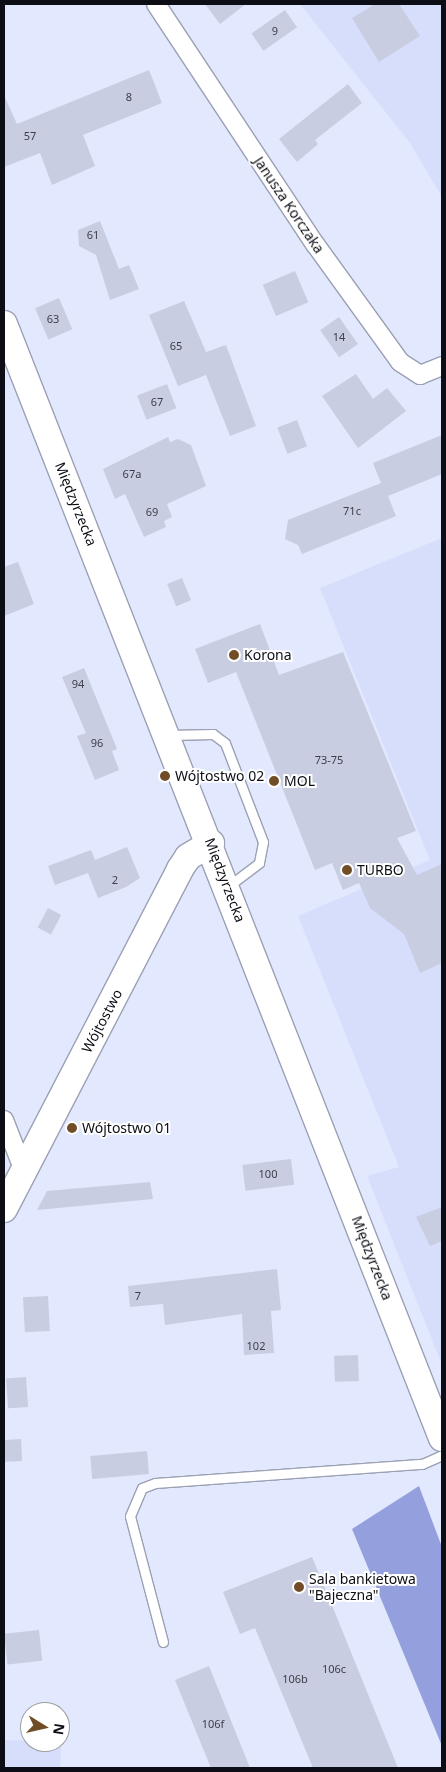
<!DOCTYPE html>
<html>
<head>
<meta charset="utf-8">
<style>
  body { margin:0 }
  #map { position:relative; width:446px; height:1772px; overflow:hidden; background:#e2e8fd; font-family:"Noto Sans",sans-serif }
  div>[style] { position:absolute }
  .built>* { inset:0; background:#d7defb }
  .forest>* { inset:0; background:#94a0dd }
  .building>* { inset:0; background:#c8cde2; transform-origin:0 0 }
  .roads { filter:drop-shadow(1px 0 #9ba0b4) drop-shadow(-1px 0 #9ba0b4) drop-shadow(0 1px #9ba0b4) drop-shadow(0 -1px #9ba0b4) }
  .lane>* { height:9px; margin:-4.5px; padding:0 4.5px; transform-origin:4.5px; border-radius:4.5px; background:#fff }
  .street>* { height:18px; margin:-9px; padding:0 9px; transform-origin:9px; border-radius:9px; background:#fff }
  .secondary>* { height:26px; margin:-13px; padding:0 13px; transform-origin:13px; border-radius:13px; background:#fff }
  .dots>* { width:14px; height:14px; translate:-50% -50%; box-sizing:border-box; border:2px solid #fff; border-radius:50% }
  span { translate:-50% -50%; white-space:nowrap; text-align:center; line-height:1.15; -webkit-text-stroke:4px #fff; paint-order:stroke }
  .number-label { font-size:11px; color:#3c3e48 }
  .number-label span { -webkit-text-stroke-width:0 }
  .street-label { font-size:14px; color:#0d0e15 }
  .poi-label { font-size:14px; color:#0d0e15 }
  .left { translate:0 -50%; text-align:left }
  .frame { position:absolute; inset:0; border:5px solid #0d0e15; pointer-events:none }
  .north { position:absolute; left:20px; top:1702px; width:50px; height:50px; box-sizing:border-box; background:#fff; border:1px solid #9e9fa1; border-radius:50%; rotate:99deg; font-size:14px; font-weight:700; line-height:20px; text-align:center; color:#0d0e15 }
  .north::after { content:''; display:block; margin:auto; width:18px; height:22px; background:#714d27; clip-path:polygon(50% 0,100% 100%,50% 72%,0 100%) }
</style>
</head>
<body>
<div id="map">
  <div class="built">
    <div style="clip-path:polygon(300px 4px,442px 4px,442px 197px,410px 143px)"></div>
    <div style="clip-path:polygon(442px 538px,442px 1365px,367px 1176px,399px 1167px,298px 916px,430px 860px,320px 588px)"></div>
    <div style="clip-path:polygon(62px 1736px,60px 1768px,4px 1768px,4px 1740px,60px 1742px)"></div>
  </div>
  <div class="forest">
    <div style="clip-path:polygon(419px 1486px,442px 1547px,442px 1746px,352px 1529px)"></div>
  </div>
  <div class="building">
    <div style="clip-path:polygon(205px 4px,246px 4px,220px 24px)"></div>
    <div style="clip-path:polygon(375px 4px,399px 4px,420px 36px,379px 62px,352px 18px)"></div>
    <div style="left:285px;top:10px;width:21px;height:41px;rotate:55deg"></div>
    <div style="clip-path:polygon(149px 70px,162px 103px,83px 135px,95px 166px,52px 185px,40px 153px,4px 167px,4px 95px,17px 124px)"></div>
    <div style="clip-path:polygon(348px 84px,362px 103px,315px 140px,318px 144px,297px 162px,279px 139px)"></div>
    <div style="clip-path:polygon(100px 221px,119px 269px,129px 265px,139px 289px,110px 300px,96px 255px,79px 246px,78px 230px)"></div>
    <div style="left:295px;top:271px;width:34px;height:35px;rotate:67deg"></div>
    <div style="left:59px;top:298px;width:34px;height:26px;rotate:67deg"></div>
    <div style="clip-path:polygon(184px 301px,206px 352px,226px 345px,256px 426px,230px 436px,206px 375px,178px 386px,149px 315px)"></div>
    <div style="left:339px;top:317px;width:33px;height:23px;rotate:55deg"></div>
    <div style="clip-path:polygon(356px 374px,373px 399px,387px 388px,406px 411px,358px 448px,322px 396px)"></div>
    <div style="left:167px;top:384px;width:26px;height:32px;rotate:69deg"></div>
    <div style="left:297px;top:420px;width:28px;height:21px;rotate:69deg"></div>
    <div style="clip-path:polygon(442px 435px,442px 474px,388px 496px,396px 516px,302px 554px,298px 545px,285px 539px,288px 520px,381px 483px,373px 463px)"></div>
    <div style="clip-path:polygon(168px 437px,170px 442px,178px 439px,191px 445px,206px 486px,167px 504px,172px 517px,164px 521px,166px 527px,144px 537px,125px 494px,115px 499px,103px 469px)"></div>
    <div style="clip-path:polygon(18px 562px,34px 604px,4px 616px,4px 567px)"></div>
    <div style="left:182px;top:578px;width:24px;height:16px;rotate:68deg"></div>
    <div style="clip-path:polygon(260px 624px,279px 675px,343px 652px,416px 831px,397px 838px,417px 875px,442px 864px,442px 963px,420px 973px,404px 934px,370px 908px,359px 883px,343px 890px,332px 863px,315px 870px,236px 672px,208px 683px,195px 649px)"></div>
    <div style="clip-path:polygon(84px 668px,117px 749px,112px 751px,119px 770px,95px 780px,77px 736px,86px 733px,62px 677px)"></div>
    <div style="clip-path:polygon(127px 847px,140px 878px,126px 887px,98px 898px,88px 873px,55px 885px,48px 866px,91px 850px,95px 860px)"></div>
    <div style="left:48px;top:908px;width:15px;height:22px;rotate:28deg"></div>
    <div style="left:291px;top:1159px;width:26px;height:49px;rotate:83deg"></div>
    <div style="clip-path:polygon(150px 1182px,153px 1199px,37px 1210px,47px 1191px)"></div>
    <div style="clip-path:polygon(442px 1207px,442px 1241px,430px 1246px,416px 1217px)"></div>
    <div style="clip-path:polygon(277px 1269px,281px 1310px,271px 1311px,274px 1353px,244px 1355px,242px 1314px,165px 1325px,163px 1304px,130px 1307px,128px 1286px)"></div>
    <div style="left:48px;top:1296px;width:35px;height:25px;rotate:87deg"></div>
    <div style="left:358px;top:1355px;width:26px;height:24px;rotate:88deg"></div>
    <div style="left:26px;top:1377px;width:30px;height:20px;rotate:86deg"></div>
    <div style="left:21px;top:1439px;width:22px;height:17px;rotate:87deg"></div>
    <div style="left:147px;top:1451px;width:23px;height:57px;rotate:85deg"></div>
    <div style="clip-path:polygon(312px 1557px,329px 1598px,398px 1768px,313px 1768px,255px 1628px,240px 1634px,223px 1592px)"></div>
    <div style="left:39px;top:1630px;width:31px;height:35px;rotate:84deg"></div>
    <div style="clip-path:polygon(209px 1666px,250px 1768px,211px 1768px,175px 1680px)"></div>
  </div>
  <div class="roads">
    <div class="lane">
      <div style="left:169px;top:735px;width:44px;rotate:-1.3deg"></div>
      <div style="left:213px;top:734px;width:15px;rotate:37deg"></div>
      <div style="left:225px;top:743px;width:106px;rotate:69deg"></div>
      <div style="left:263px;top:842px;width:21px;rotate:101deg"></div>
      <div style="left:259px;top:863px;width:39px;rotate:143deg"></div>
      <div style="left:163px;top:1642px;width:130px;rotate:-104.7deg"></div>
      <div style="left:130px;top:1516px;width:30px;rotate:-67deg"></div>
      <div style="left:142px;top:1488px;width:14px;rotate:-21deg"></div>
      <div style="left:155px;top:1483px;width:268px;rotate:-4.1deg"></div>
      <div style="left:422px;top:1464px;width:22px;rotate:-24deg"></div>
    </div>
    <div class="street">
      <div style="left:156px;top:4px;width:288px;rotate:56.5deg"></div>
      <div style="left:315px;top:244px;width:145px;rotate:54.2deg"></div>
      <div style="left:400px;top:362px;width:24px;rotate:33deg"></div>
      <div style="left:420px;top:375px;width:24px;rotate:-22deg"></div>
      <div style="left:4px;top:1120px;width:55px;rotate:68.6deg"></div>
    </div>
    <div class="secondary">
      <div style="left:4px;top:324px;width:1197px;rotate:68.54deg"></div>
      <div style="left:4px;top:1209px;width:383px;rotate:-62.6deg"></div>
      <div style="left:180px;top:869px;width:14px;rotate:-56deg"></div>
      <div style="left:188px;top:857px;width:27px;rotate:-31deg"></div>
    </div>
  </div>
  <div class="dots">
    <div style="left:234px;top:655px;background:#714d27"></div>
    <div style="left:165px;top:776px;background:#714d27"></div>
    <div style="left:274px;top:781px;background:#714d27"></div>
    <div style="left:347px;top:870px;background:#714d27"></div>
    <div style="left:72px;top:1128px;background:#714d27"></div>
    <div style="left:299px;top:1587px;background:#714d27"></div>
  </div>
  <div class="number-label">
    <span style="left:275px;top:31px">9</span>
    <span style="left:129px;top:97px">8</span>
    <span style="left:30px;top:136px">57</span>
    <span style="left:93px;top:235px">61</span>
    <span style="left:53px;top:319px">63</span>
    <span style="left:339px;top:337px">14</span>
    <span style="left:176px;top:346px">65</span>
    <span style="left:157px;top:402px">67</span>
    <span style="left:132px;top:474px">67a</span>
    <span style="left:352px;top:511px">71c</span>
    <span style="left:152px;top:512px">69</span>
    <span style="left:78px;top:684px">94</span>
    <span style="left:97px;top:743px">96</span>
    <span style="left:329px;top:760px">73-75</span>
    <span style="left:115px;top:880px">2</span>
    <span style="left:268px;top:1174px">100</span>
    <span style="left:138px;top:1296px">7</span>
    <span style="left:256px;top:1346px">102</span>
    <span style="left:334px;top:1669px">106c</span>
    <span style="left:295px;top:1679px">106b</span>
    <span style="left:213px;top:1724px">106f</span>
  </div>
  <div class="street-label">
    <span style="left:289px;top:205px;rotate:56deg">Janusza Korczaka</span>
    <span style="left:76px;top:504px;rotate:68deg">Międzyrzecka</span>
    <span style="left:225px;top:880px;rotate:69deg">Międzyrzecka</span>
    <span style="left:102px;top:1021px;rotate:-62deg">Wójtostwo</span>
    <span style="left:372px;top:1258px;rotate:69deg">Międzyrzecka</span>
  </div>
  <div class="poi-label">
    <span class="left" style="left:244px;top:655px">Korona</span>
    <span class="left" style="left:175px;top:776px">Wójtostwo 02</span>
    <span class="left" style="left:284px;top:781px">MOL</span>
    <span class="left" style="left:357px;top:870px">TURBO</span>
    <span class="left" style="left:82px;top:1128px">Wójtostwo 01</span>
    <span class="left" style="left:309px;top:1587px">Sala bankietowa<br>"Bajeczna"</span>
  </div>
  <div class="frame"></div>
  <div class="north">N</div>
</div>
</body>
</html>
